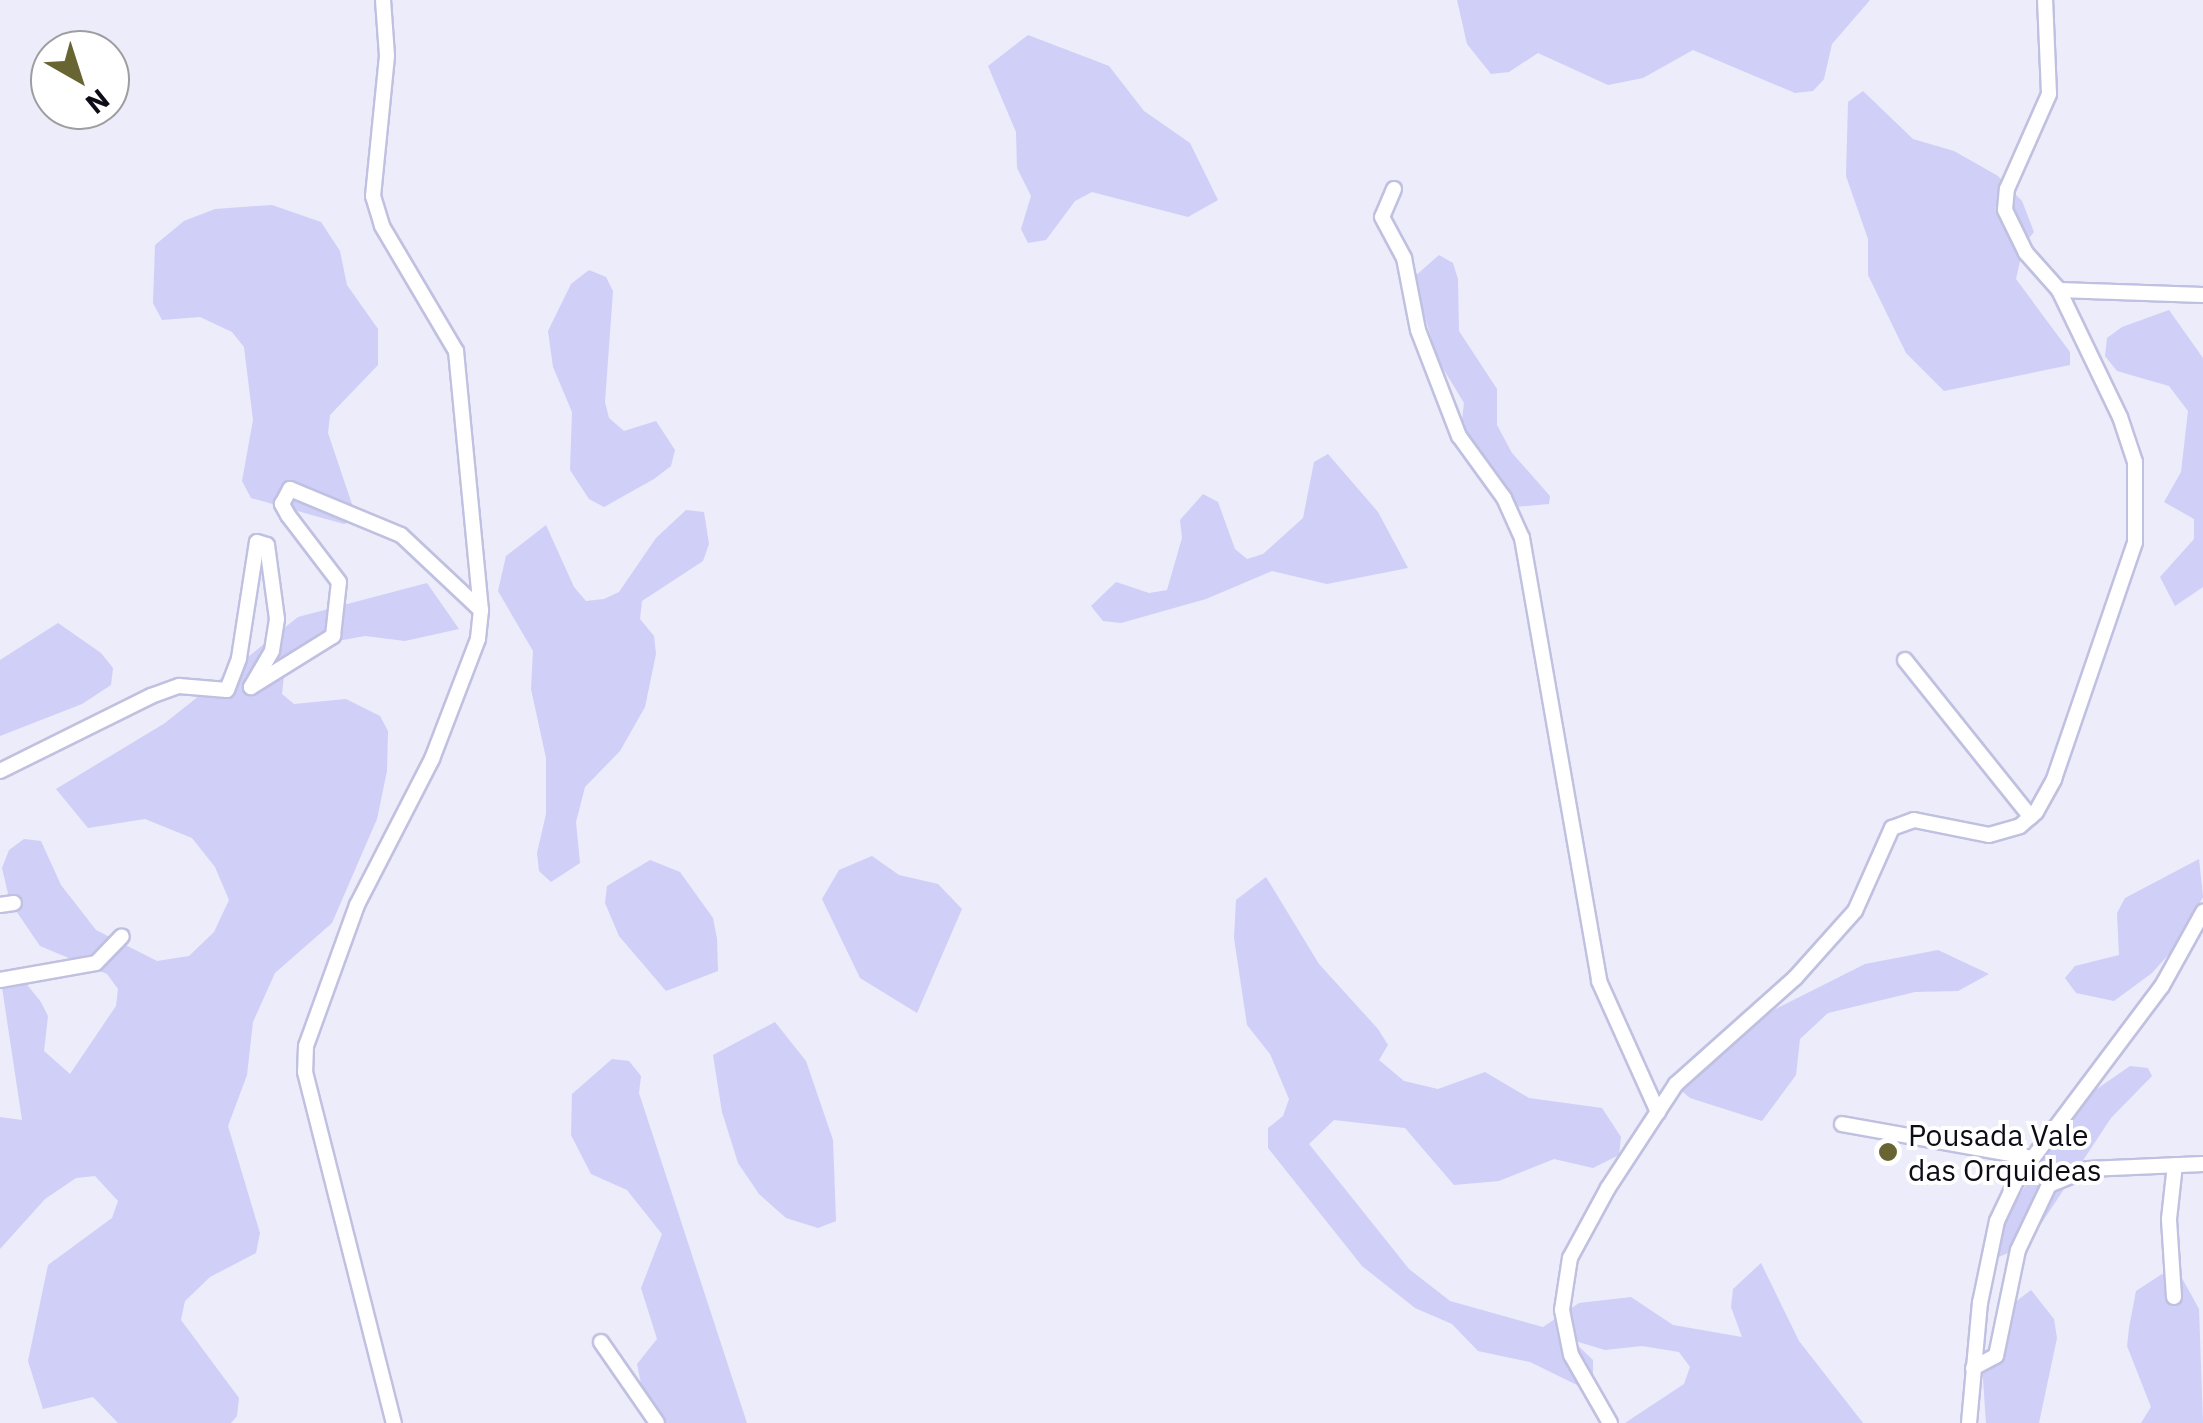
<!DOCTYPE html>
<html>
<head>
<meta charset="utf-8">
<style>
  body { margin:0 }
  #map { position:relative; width:2203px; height:1423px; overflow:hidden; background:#ececfa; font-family:"IBM Plex Sans",sans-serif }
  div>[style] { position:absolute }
  .green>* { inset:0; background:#cfcff8 }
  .roads { filter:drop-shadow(2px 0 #c0c0e1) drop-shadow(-2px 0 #c0c0e1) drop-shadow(0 2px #c0c0e1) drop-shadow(0 -2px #c0c0e1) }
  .minor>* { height:14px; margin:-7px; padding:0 7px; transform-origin:7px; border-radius:7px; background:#fff }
  .dots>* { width:28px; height:28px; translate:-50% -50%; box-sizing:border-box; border:5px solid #fff; border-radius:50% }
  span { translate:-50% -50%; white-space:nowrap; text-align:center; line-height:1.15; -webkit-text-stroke:8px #fff; paint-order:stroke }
  .poi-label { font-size:30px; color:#0d0c17 }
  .left { translate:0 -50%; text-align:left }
  .north { position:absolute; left:30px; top:30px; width:100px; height:100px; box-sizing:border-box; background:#fff; border:2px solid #9e9ea2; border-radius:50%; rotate:141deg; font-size:28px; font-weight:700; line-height:40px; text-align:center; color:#0d0c17 }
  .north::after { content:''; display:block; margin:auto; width:35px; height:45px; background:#686532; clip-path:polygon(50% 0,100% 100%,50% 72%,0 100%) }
</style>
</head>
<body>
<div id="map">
  <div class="green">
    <div style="clip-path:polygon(1457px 0,1870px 0,1832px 44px,1824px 79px,1813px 91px,1795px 93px,1693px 50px,1643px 78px,1608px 85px,1538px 53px,1509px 72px,1491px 74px,1467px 44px)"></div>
    <div style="clip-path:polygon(1028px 35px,1109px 66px,1144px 111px,1190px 143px,1218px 200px,1188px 217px,1092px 192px,1075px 201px,1046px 240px,1028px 243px,1021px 229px,1031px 196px,1017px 168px,1016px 132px,988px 66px)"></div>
    <div style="clip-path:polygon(1863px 91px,1913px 139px,1954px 151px,1998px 176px,2022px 201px,2034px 232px,2024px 244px,2016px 279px,2070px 352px,2070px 365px,1944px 391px,1906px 353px,1868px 275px,1868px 239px,1846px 176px,1848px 102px)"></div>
    <div style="clip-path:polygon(272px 205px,321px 222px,340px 251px,347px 285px,378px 329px,378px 365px,330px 415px,328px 433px,357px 519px,344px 524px,251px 498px,242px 481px,253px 420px,244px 347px,232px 332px,200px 317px,162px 320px,153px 303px,155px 245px,184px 221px,215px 209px)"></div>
    <div style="clip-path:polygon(1439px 255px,1453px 263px,1458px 279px,1459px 331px,1497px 389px,1497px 425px,1512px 453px,1550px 496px,1549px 504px,1515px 507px,1460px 438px,1464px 403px,1438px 360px,1413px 278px)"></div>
    <div style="clip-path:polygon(589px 270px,606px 277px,613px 291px,605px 402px,609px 418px,624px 431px,656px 421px,675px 450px,671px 466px,654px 479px,604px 507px,589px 499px,570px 470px,572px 412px,553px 367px,548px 331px,571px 284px)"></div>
    <div style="clip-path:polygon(2169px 310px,2203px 358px,2203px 587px,2175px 606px,2160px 577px,2194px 539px,2194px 519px,2164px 502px,2181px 472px,2188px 411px,2169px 386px,2117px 371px,2105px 356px,2107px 338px,2122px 327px)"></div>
    <div style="clip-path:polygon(1328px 454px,1378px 512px,1408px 568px,1327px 584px,1272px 571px,1206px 599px,1121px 623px,1103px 621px,1091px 606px,1116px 582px,1149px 593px,1167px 590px,1182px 538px,1180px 520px,1203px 494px,1218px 502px,1235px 549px,1247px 559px,1263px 554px,1303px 518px,1314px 462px)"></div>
    <div style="clip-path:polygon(686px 510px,704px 512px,709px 544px,703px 561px,642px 601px,640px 619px,654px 636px,656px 654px,645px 707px,620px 751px,585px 787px,576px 822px,580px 863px,551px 882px,539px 871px,537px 853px,546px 814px,546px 758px,531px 689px,533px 651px,498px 591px,506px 556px,546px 525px,574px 587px,586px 601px,604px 599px,619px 592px,656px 538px)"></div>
    <div style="clip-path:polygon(427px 583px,459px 629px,405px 641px,365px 636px,326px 643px,284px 676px,282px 694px,294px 704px,346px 699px,380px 716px,388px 731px,387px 771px,377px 819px,332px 923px,275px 973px,253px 1022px,247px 1075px,228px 1126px,260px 1233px,256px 1253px,210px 1277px,185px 1301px,181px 1320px,239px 1398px,237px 1416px,231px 1423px,118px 1423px,93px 1397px,43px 1409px,28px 1361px,48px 1265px,112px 1218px,118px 1201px,95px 1176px,76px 1178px,45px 1199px,0 1249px,0 1117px,22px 1120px,0 974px,15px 970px,41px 1002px,48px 1016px,44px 1051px,70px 1074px,116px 1006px,118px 989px,107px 974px,40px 946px,10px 902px,2px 868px,9px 850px,24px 839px,41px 841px,61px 885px,96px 930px,157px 961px,189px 956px,214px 932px,229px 900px,215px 867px,192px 838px,145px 819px,88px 828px,56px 789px,165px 723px,298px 617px)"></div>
    <div style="clip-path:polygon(58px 623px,101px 653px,113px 668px,111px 685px,82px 704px,0 736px,0 660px)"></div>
    <div style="clip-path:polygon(872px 856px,899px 875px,938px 884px,962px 909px,917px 1013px,860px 978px,822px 899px,839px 870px)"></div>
    <div style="clip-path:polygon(2199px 859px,2203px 897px,2178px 944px,2152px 973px,2114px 1001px,2076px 993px,2065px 978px,2075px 966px,2119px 955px,2117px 913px,2125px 898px)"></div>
    <div style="clip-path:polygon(650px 860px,680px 872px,713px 918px,717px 939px,718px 971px,666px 991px,619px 936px,605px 903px,607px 886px)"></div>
    <div style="clip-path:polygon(1266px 877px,1319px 964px,1378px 1029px,1388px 1045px,1379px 1060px,1404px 1081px,1438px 1089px,1485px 1072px,1529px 1098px,1602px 1108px,1621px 1137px,1619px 1155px,1593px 1168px,1554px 1159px,1499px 1181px,1454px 1185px,1405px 1128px,1334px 1120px,1309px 1144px,1409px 1269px,1450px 1301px,1543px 1327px,1579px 1303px,1631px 1297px,1673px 1325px,1742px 1337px,1731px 1307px,1733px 1289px,1761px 1263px,1799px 1341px,1863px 1423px,1625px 1423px,1684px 1384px,1690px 1367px,1679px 1352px,1642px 1346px,1605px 1350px,1572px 1340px,1593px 1360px,1593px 1380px,1577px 1385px,1530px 1362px,1478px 1351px,1452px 1324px,1415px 1308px,1362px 1266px,1268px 1148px,1268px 1128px,1283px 1116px,1289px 1099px,1270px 1054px,1247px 1025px,1234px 938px,1236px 900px)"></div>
    <div style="clip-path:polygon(1938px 950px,1989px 974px,1958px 991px,1915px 992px,1828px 1013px,1800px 1039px,1796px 1075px,1762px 1121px,1690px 1098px,1678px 1088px,1724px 1035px,1865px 964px)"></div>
    <div style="clip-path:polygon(775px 1022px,806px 1061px,833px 1140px,836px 1221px,818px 1228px,786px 1218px,759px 1194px,738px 1163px,722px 1112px,713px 1055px)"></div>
    <div style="clip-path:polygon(612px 1059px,629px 1061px,641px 1076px,639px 1093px,747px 1423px,649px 1423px,637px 1364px,657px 1339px,641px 1288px,662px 1234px,627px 1190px,591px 1174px,571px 1135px,572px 1094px)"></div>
    <div style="clip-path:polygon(2130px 1066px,2148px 1068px,2152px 1076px,2111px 1118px,2027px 1245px,1994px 1259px,2003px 1224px,2042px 1157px,2094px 1091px)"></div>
    <div style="clip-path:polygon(2162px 1274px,2182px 1278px,2199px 1309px,2203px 1423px,2141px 1423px,2151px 1407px,2127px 1346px,2129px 1328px,2136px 1291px)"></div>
    <div style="clip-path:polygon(2031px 1290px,2054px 1319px,2057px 1338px,2039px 1423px,1986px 1423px,1982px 1365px,2006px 1309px)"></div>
  </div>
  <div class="roads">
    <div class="minor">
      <div style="left:383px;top:0;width:56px;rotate:85.9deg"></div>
      <div style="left:387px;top:56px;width:141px;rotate:95.7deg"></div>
      <div style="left:373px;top:196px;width:31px;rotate:73deg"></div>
      <div style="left:382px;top:226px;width:145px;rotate:59.4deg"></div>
      <div style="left:456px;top:351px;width:260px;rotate:84.5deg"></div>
      <div style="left:481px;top:610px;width:29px;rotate:96deg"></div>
      <div style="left:478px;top:639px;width:129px;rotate:111deg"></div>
      <div style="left:432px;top:759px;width:164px;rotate:117.2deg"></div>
      <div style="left:357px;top:905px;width:150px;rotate:109.9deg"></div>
      <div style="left:306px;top:1046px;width:26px;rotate:92deg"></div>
      <div style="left:305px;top:1072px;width:362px;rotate:75.8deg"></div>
      <div style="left:1394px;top:189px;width:30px;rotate:113deg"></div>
      <div style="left:1382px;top:217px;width:47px;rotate:61.8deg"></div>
      <div style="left:1404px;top:258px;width:73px;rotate:79deg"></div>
      <div style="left:1418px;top:330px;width:114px;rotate:68.9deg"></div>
      <div style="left:1459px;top:436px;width:77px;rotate:54deg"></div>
      <div style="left:1504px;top:498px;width:44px;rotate:65.8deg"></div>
      <div style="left:1522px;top:538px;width:450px;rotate:80.1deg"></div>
      <div style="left:1599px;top:981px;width:144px;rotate:65.8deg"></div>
      <div style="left:2059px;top:290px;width:144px;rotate:2deg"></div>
      <div style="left:1905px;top:660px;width:201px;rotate:51.3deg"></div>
      <div style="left:0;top:771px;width:169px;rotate:-26.4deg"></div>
      <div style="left:151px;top:696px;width:30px;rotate:-20deg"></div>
      <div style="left:179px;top:686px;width:48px;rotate:4.8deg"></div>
      <div style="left:227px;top:690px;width:34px;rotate:-69deg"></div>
      <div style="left:239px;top:658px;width:117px;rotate:-81.2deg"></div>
      <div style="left:257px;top:542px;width:10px;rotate:17deg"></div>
      <div style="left:267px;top:545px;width:75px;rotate:82.3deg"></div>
      <div style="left:277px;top:619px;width:32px;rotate:99deg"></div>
      <div style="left:272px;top:651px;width:42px;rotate:120.3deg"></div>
      <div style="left:251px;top:687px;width:97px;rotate:-31.9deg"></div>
      <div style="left:333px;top:636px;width:54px;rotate:-83.7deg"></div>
      <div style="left:339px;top:582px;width:84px;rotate:-127.3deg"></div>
      <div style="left:288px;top:515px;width:13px;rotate:-119deg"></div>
      <div style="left:282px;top:504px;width:17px;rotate:-62deg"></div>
      <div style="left:290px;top:489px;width:120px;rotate:22.5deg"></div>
      <div style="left:401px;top:535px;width:110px;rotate:43.2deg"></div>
      <div style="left:0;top:905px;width:14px;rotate:-8deg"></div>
      <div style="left:0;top:980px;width:97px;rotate:-10deg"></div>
      <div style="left:96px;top:963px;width:37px;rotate:-46deg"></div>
      <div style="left:1842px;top:1124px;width:193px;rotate:10.1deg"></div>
      <div style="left:2174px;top:1297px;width:78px;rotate:-93.7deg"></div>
      <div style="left:2169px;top:1219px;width:54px;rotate:-83.7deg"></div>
      <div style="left:601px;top:1342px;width:98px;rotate:55.3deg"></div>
      <div style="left:1973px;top:1368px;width:26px;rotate:-28deg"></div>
      <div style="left:1996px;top:1356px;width:108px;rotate:-78.3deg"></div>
      <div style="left:2018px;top:1250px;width:72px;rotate:-64.5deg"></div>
      <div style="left:2049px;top:1185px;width:42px;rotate:-22.3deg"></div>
      <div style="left:2088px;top:1169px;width:115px;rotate:-2.5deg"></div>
      <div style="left:1610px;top:1423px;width:78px;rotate:-119.8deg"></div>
      <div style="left:1571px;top:1355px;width:46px;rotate:-101.3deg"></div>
      <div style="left:1562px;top:1310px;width:53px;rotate:-81.3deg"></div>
      <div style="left:1570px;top:1258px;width:80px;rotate:-61.5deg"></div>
      <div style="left:1608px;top:1188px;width:124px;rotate:-56.8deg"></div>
      <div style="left:1676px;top:1084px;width:159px;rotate:-41.7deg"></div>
      <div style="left:1795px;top:978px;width:90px;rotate:-48.2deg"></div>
      <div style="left:1855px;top:911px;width:91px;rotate:-66deg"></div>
      <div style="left:1892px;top:828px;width:23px;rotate:-20deg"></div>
      <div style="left:1914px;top:820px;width:76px;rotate:11.3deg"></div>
      <div style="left:1989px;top:835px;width:32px;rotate:-16deg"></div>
      <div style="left:2020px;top:826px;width:21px;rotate:-41deg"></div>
      <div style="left:2036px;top:812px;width:38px;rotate:-61deg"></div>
      <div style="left:2054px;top:779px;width:250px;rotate:-71.1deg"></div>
      <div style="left:2135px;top:542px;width:80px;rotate:-90deg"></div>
      <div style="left:2135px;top:462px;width:47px;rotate:-108.4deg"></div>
      <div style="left:2120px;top:417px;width:141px;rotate:-115.7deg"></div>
      <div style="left:2059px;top:290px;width:50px;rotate:-131.7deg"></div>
      <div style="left:2026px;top:253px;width:48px;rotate:-116deg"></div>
      <div style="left:2005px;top:210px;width:21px;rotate:-85deg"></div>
      <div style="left:2007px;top:189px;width:104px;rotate:-66.1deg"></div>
      <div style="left:2049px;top:94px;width:94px;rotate:-92.4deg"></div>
      <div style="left:1969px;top:1423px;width:121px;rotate:-84.8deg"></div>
      <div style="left:1980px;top:1303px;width:84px;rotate:-78.3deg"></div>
      <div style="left:1997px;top:1221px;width:47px;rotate:-64.5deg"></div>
      <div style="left:2017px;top:1179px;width:241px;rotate:-53.1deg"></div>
      <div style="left:2162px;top:986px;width:85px;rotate:-61deg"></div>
    </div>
  </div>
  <div class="dots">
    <div style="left:1888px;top:1152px;background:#686532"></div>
  </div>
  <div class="poi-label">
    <span class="left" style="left:1908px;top:1152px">Pousada Vale<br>das Orquideas</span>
  </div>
  <div class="north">N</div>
</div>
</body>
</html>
